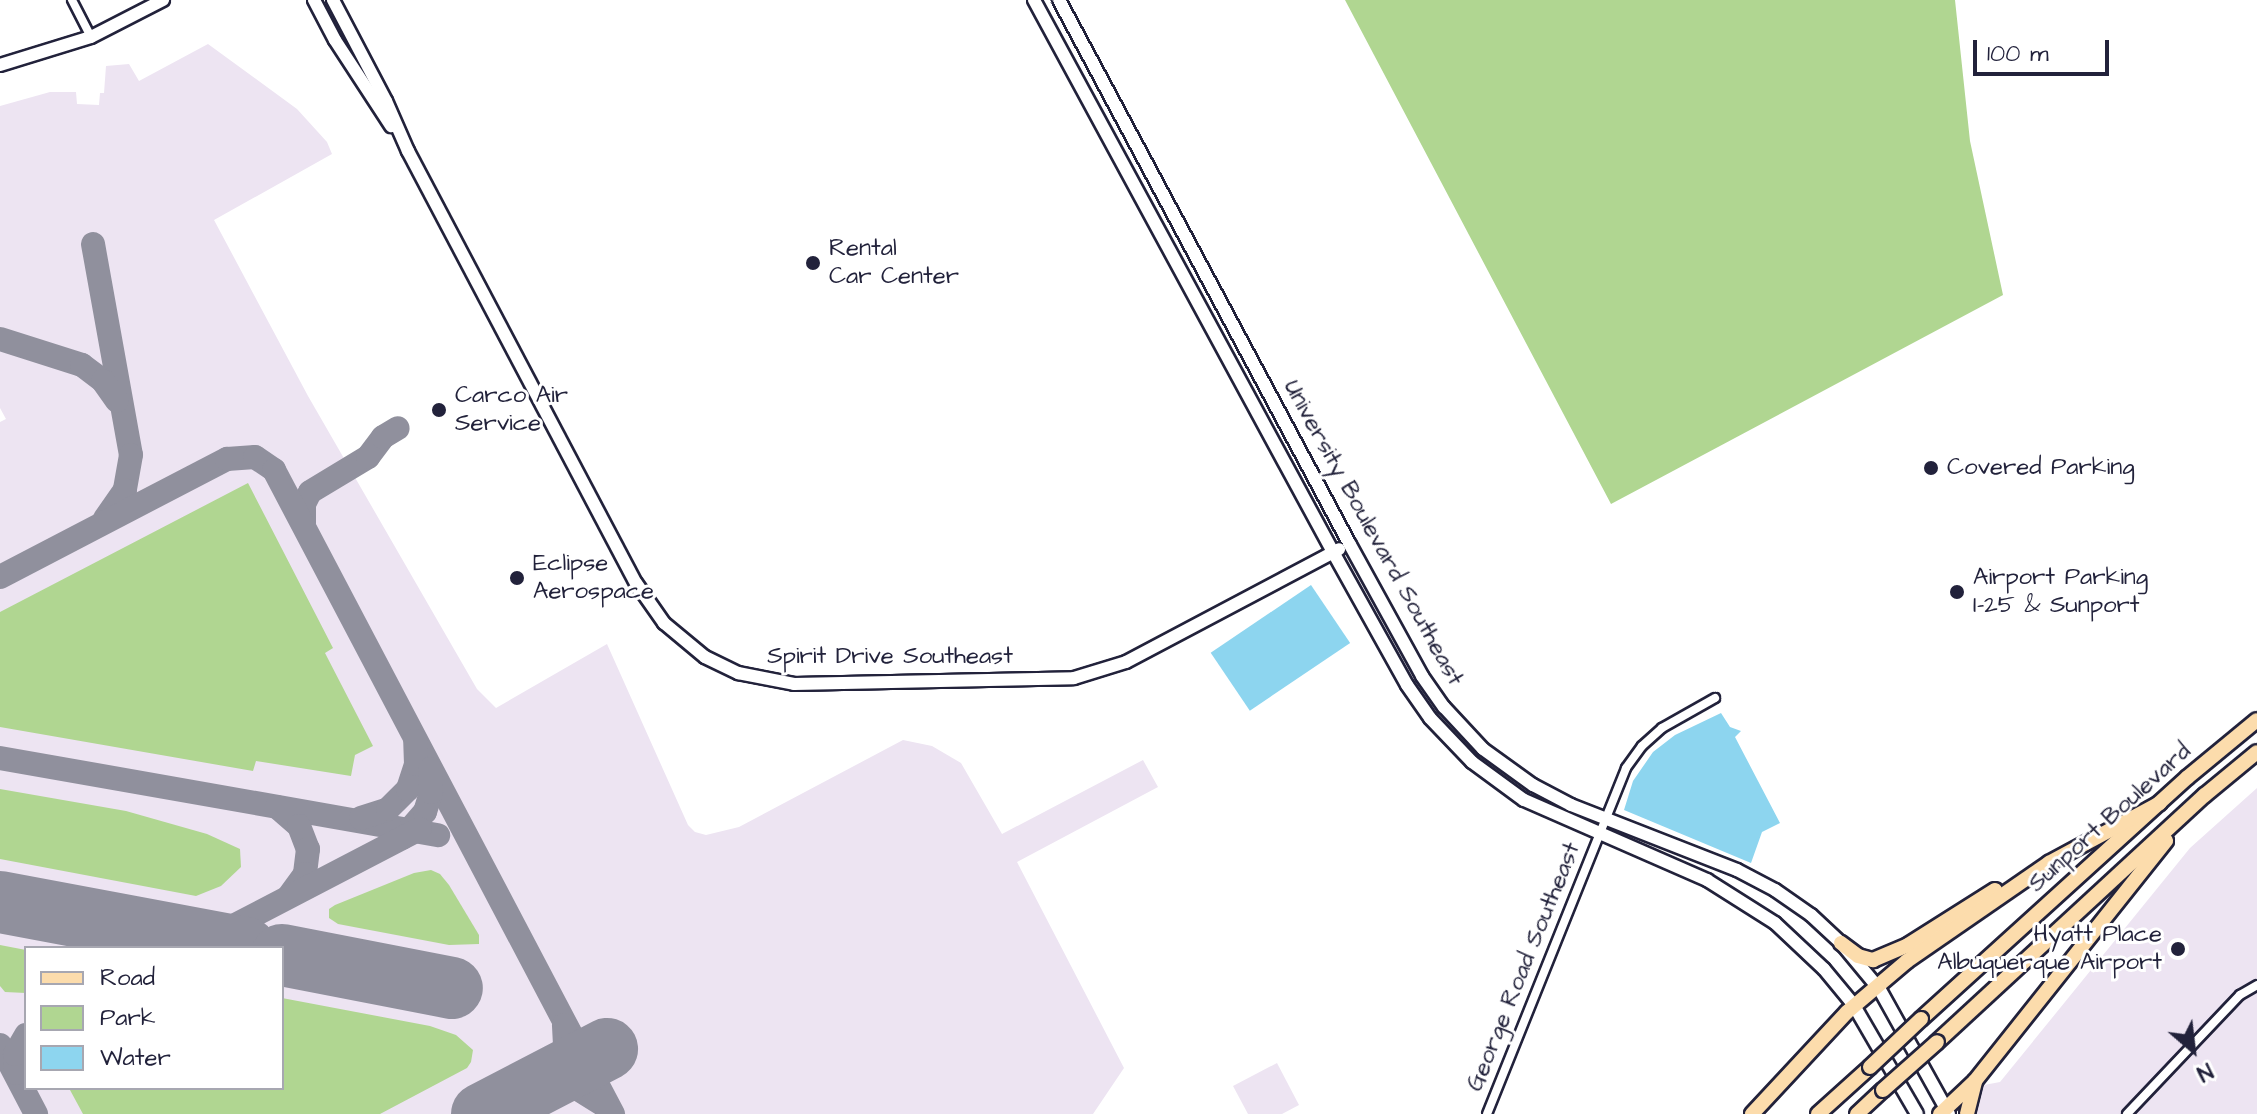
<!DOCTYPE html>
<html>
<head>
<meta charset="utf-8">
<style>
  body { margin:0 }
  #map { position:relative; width:2257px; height:1114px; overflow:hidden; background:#fff; font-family:"Architects Daughter",sans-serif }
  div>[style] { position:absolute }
  .built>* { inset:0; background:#ede4f2 }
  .green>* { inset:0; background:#b0d691 }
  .water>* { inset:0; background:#8dd5ef; transform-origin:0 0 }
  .taxiway>* { height:24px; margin:-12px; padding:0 12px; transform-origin:12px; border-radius:12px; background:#90909d }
  .runway>* { height:62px; margin:-31px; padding:0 31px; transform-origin:31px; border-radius:31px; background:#90909d }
  .roads { filter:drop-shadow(2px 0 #22223b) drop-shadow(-2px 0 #22223b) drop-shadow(0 2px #22223b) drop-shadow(0 -2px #22223b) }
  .street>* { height:8px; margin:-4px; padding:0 4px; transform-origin:4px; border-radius:4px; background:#fff }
  .secondary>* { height:12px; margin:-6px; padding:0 6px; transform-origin:6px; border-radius:6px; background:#fff }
  .primary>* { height:14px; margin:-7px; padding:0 7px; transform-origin:7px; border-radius:7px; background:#fcdcac }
  .bridges { filter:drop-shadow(2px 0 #22223b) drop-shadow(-2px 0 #22223b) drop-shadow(0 2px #22223b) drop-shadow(0 -2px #22223b) }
  .primary-bridge>* { height:14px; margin:-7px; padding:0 7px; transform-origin:7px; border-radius:7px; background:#fcdcac }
  .dots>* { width:22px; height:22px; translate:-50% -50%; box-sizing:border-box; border:4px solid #fff; border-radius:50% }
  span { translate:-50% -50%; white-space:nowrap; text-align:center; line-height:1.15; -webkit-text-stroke:6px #fff; paint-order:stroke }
  .poi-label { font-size:24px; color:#22223b }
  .left { translate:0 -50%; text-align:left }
  .right { translate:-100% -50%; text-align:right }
  .street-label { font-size:24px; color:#22223b }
  .legend { position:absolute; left:24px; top:946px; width:260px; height:144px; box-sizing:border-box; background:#fff; border:2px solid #a7a7b1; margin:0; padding:10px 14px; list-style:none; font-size:24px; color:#22223b }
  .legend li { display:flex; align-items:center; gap:16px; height:40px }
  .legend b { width:40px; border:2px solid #a7a7b1 }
  .north { position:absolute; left:2153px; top:1010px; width:80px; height:80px; -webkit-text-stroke:6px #fff; paint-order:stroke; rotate:152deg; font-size:22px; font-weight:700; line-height:32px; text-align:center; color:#22223b }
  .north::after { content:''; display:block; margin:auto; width:28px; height:36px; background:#22223b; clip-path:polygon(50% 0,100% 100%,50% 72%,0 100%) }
  .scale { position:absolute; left:1973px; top:40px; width:136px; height:36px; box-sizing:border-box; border:4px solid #22223b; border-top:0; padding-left:10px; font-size:24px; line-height:28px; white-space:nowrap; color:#22223b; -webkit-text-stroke:6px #fff; paint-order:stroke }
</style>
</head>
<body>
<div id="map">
  <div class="built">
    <div style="clip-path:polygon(evenodd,208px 44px,297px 109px,327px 142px,332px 154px,214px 220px,308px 396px,477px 689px,496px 708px,607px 644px,688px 825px,695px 832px,706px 835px,739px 827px,903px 740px,932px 746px,961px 763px,1002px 834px,1143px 760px,1158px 787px,1017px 862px,1124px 1068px,1093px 1114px,0 1114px,0 422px,6px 419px,0 408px,0 106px,50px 92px,76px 92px,77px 104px,99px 105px,100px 93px,104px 93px,106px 66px,129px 64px,139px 81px,208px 44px,26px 948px,282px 948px,282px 1088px,26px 1088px,26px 948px)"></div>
    <div style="clip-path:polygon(2257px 788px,2257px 1114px,1973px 1114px,1984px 1085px,2000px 1082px,2190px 848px)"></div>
    <div style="clip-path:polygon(1277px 1063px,1299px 1105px,1282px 1114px,1248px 1114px,1233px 1086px)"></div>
  </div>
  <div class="green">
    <div style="clip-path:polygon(1345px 0,1955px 0,1970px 141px,2003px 295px,1611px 504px)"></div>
    <div style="clip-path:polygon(248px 483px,333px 648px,325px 653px,373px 746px,355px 755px,351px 776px,256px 761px,253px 771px,0 727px,0 612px)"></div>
    <div style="clip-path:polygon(0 789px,126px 811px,207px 834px,240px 849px,241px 867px,221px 886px,196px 896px,0 859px)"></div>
    <div style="clip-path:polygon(431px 870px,440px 874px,449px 885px,479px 935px,479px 944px,449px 945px,338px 924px,329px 918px,329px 909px,335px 905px,414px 873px)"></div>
    <div style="clip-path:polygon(0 945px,26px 950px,26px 993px,5px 992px,0 986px)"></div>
    <div style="clip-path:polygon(282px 998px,430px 1026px,456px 1035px,473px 1050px,471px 1062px,467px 1068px,380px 1114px,83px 1114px,70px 1090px,282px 1088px)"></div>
  </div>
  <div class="water">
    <div style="left:1311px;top:585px;width:70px;height:121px;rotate:56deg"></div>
    <div style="clip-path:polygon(1721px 713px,1730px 727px,1741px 731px,1735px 737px,1780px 823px,1762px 832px,1751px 863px,1624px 810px,1633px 781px,1653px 752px,1675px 735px)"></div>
  </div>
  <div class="taxiway">
    <div style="left:93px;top:244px;width:214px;rotate:79.8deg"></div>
    <div style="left:131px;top:455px;width:36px;rotate:100deg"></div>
    <div style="left:125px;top:490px;width:35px;rotate:125deg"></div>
    <div style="left:0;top:339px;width:86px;rotate:17.6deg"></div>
    <div style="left:82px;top:365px;width:26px;rotate:37deg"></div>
    <div style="left:103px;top:381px;width:24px;rotate:55deg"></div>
    <div style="left:304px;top:523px;width:19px;rotate:-90deg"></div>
    <div style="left:304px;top:504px;width:13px;rotate:-63deg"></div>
    <div style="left:310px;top:492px;width:68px;rotate:-31.1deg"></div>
    <div style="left:368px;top:457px;width:25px;rotate:-53deg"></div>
    <div style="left:383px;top:437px;width:17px;rotate:-31deg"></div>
    <div style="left:0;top:577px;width:256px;rotate:-27.5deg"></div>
    <div style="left:227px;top:459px;width:28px;rotate:-4deg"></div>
    <div style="left:255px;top:457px;width:23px;rotate:34deg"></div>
    <div style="left:274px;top:470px;width:728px;rotate:62.24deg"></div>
    <div style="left:0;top:758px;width:445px;rotate:10deg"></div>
    <div style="left:277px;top:807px;width:29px;rotate:41deg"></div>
    <div style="left:299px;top:826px;width:25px;rotate:69deg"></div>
    <div style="left:308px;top:849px;width:25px;rotate:97deg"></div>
    <div style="left:305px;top:874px;width:27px;rotate:126deg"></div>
    <div style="left:361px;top:818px;width:28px;rotate:-18deg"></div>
    <div style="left:388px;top:809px;width:28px;rotate:-45deg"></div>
    <div style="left:408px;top:789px;width:26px;rotate:-72deg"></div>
    <div style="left:416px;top:764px;width:23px;rotate:-92deg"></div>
    <div style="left:402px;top:838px;width:35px;rotate:-49deg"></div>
    <div style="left:425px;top:812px;width:21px;rotate:-73deg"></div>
    <div style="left:431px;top:792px;width:23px;rotate:-92deg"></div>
    <div style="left:86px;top:918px;width:24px;rotate:35deg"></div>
    <div style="left:106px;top:932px;width:19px;rotate:58deg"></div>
    <div style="left:191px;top:948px;width:258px;rotate:-27.5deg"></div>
    <div style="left:0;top:1045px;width:78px;rotate:62.4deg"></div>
    <div style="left:16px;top:1073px;width:19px;rotate:-93deg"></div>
    <div style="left:15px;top:1054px;width:22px;rotate:-60deg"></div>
    <div style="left:535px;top:1087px;width:38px;rotate:-47deg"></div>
    <div style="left:561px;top:1059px;width:15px;rotate:-74deg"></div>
    <div style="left:565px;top:1045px;width:20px;rotate:-93deg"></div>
    <div style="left:482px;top:1114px;width:59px;rotate:-27deg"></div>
    <div style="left:535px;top:1087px;width:8px;rotate:-7deg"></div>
    <div style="left:543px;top:1086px;width:35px;rotate:5deg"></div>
    <div style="left:578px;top:1089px;width:32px;rotate:32deg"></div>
  </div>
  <div class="runway">
    <div style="left:0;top:902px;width:250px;rotate:10.6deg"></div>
    <div style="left:282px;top:955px;width:173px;rotate:11deg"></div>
    <div style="left:482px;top:1114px;width:141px;rotate:-27.5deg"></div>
  </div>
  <div class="roads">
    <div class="street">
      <div style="left:72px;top:0;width:42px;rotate:62.8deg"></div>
      <div style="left:1487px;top:1114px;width:373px;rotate:-68.1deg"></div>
      <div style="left:1626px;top:768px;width:27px;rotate:-54deg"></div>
      <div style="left:1642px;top:746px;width:27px;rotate:-42deg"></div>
      <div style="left:1662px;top:728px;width:61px;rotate:-29.5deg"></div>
      <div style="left:2127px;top:1114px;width:164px;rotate:-46.5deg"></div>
      <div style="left:2240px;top:995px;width:20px;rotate:-30deg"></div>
    </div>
    <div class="secondary">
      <div style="left:314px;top:0;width:45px;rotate:62.3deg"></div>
      <div style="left:335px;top:40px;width:103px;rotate:56.9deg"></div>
      <div style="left:333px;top:0;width:114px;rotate:62.3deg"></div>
      <div style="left:386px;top:101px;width:55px;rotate:66.3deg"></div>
      <div style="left:408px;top:151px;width:488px;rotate:62.2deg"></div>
      <div style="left:636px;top:583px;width:49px;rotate:55deg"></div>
      <div style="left:664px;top:623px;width:53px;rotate:39.7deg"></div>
      <div style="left:705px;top:657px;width:37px;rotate:26deg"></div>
      <div style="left:738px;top:673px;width:57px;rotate:11.1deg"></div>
      <div style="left:794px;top:684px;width:280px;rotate:-1.2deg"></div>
      <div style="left:1074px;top:678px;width:54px;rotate:-17.1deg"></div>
      <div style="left:1126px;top:662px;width:241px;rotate:-27.9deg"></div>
      <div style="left:1034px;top:0;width:628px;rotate:61.56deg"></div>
      <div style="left:1333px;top:552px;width:152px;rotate:60.9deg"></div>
      <div style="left:1407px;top:685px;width:40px;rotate:55.1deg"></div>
      <div style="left:1430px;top:718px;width:61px;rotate:46.3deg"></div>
      <div style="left:1472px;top:762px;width:64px;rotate:36.2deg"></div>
      <div style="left:1524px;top:800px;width:200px;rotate:23.6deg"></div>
      <div style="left:1707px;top:880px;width:80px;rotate:32.3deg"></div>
      <div style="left:1775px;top:923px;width:67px;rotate:43.2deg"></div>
      <div style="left:1824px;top:969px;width:45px;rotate:50.4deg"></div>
      <div style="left:1853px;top:1004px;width:127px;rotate:59.8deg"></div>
      <div style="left:1059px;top:0;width:616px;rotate:61.89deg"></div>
      <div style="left:1349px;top:543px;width:152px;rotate:61.2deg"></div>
      <div style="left:1422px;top:676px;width:38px;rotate:55deg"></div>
      <div style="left:1444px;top:707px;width:57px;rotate:47.1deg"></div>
      <div style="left:1483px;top:749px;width:62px;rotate:35.8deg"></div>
      <div style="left:1533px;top:785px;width:43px;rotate:27.8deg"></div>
      <div style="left:1571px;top:805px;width:178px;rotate:21.4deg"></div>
      <div style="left:1737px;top:870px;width:43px;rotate:27.8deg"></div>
      <div style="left:1775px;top:890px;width:44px;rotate:34.8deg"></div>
      <div style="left:1811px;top:915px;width:41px;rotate:43deg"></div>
      <div style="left:1841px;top:943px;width:61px;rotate:50.3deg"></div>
      <div style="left:1880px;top:990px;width:142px;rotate:60.9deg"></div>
      <div style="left:0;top:65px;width:95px;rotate:-17.1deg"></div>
      <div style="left:91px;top:37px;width:81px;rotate:-27.2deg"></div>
    </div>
    <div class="primary">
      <div style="left:1841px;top:943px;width:21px;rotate:37deg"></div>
      <div style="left:1858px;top:956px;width:16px;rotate:15deg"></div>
      <div style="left:1873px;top:960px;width:38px;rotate:-23deg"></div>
      <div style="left:1908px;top:945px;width:103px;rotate:-32.3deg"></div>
      <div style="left:1921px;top:1019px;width:360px;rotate:-42.2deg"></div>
      <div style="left:2188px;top:777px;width:89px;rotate:-39.6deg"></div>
      <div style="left:1937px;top:1042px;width:364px;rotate:-42.7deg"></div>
      <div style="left:2205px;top:795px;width:67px;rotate:-39.6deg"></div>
      <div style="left:1752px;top:1114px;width:139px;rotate:-47deg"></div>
      <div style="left:1847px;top:1012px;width:79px;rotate:-40.4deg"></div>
      <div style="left:1907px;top:961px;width:173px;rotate:-34.6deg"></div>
      <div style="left:2049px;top:863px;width:126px;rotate:-28.4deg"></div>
      <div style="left:1818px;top:1114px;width:70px;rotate:-42.1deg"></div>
      <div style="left:1857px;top:1114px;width:35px;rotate:-43deg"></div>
      <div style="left:1940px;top:1114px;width:48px;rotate:-43.3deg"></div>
      <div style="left:1975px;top:1081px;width:307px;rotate:-51.5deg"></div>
      <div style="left:1967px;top:1114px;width:34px;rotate:-76deg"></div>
    </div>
  </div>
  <div class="bridges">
    <div class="primary-bridge">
      <div style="left:1870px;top:1067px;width:70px;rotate:-43.3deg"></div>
      <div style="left:1883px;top:1090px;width:72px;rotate:-41.6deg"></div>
    </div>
  </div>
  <div class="dots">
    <div style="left:813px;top:263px;background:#22223b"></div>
    <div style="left:439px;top:410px;background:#22223b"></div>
    <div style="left:1931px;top:468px;background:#22223b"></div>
    <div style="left:517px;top:578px;background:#22223b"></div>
    <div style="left:1957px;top:592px;background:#22223b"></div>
    <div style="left:2178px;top:949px;background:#22223b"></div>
  </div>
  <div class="poi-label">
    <span class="left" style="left:829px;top:263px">Rental<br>Car Center</span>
    <span class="left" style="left:455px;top:410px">Carco Air<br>Service</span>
    <span class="left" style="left:1947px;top:468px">Covered Parking</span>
    <span class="left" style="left:533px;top:578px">Eclipse<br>Aerospace</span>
    <span class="left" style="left:1973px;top:592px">Airport Parking<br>I-25 &amp; Sunport</span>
    <span class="right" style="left:2162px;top:949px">Hyatt Place<br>Albuquerque Airport</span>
  </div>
  <div class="street-label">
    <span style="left:1373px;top:533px;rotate:61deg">University Boulevard Southeast</span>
    <span style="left:890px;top:657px">Spirit Drive Southeast</span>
    <span style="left:2110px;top:818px;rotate:-42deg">Sunport Boulevard</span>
    <span style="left:1524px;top:967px;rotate:-68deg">George Road Southeast</span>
  </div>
  <ul class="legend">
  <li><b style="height:10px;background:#fcdcac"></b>Road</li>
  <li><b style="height:22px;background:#b0d691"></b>Park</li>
  <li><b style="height:22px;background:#8dd5ef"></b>Water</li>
  </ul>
  <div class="north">N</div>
  <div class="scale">100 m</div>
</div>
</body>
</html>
